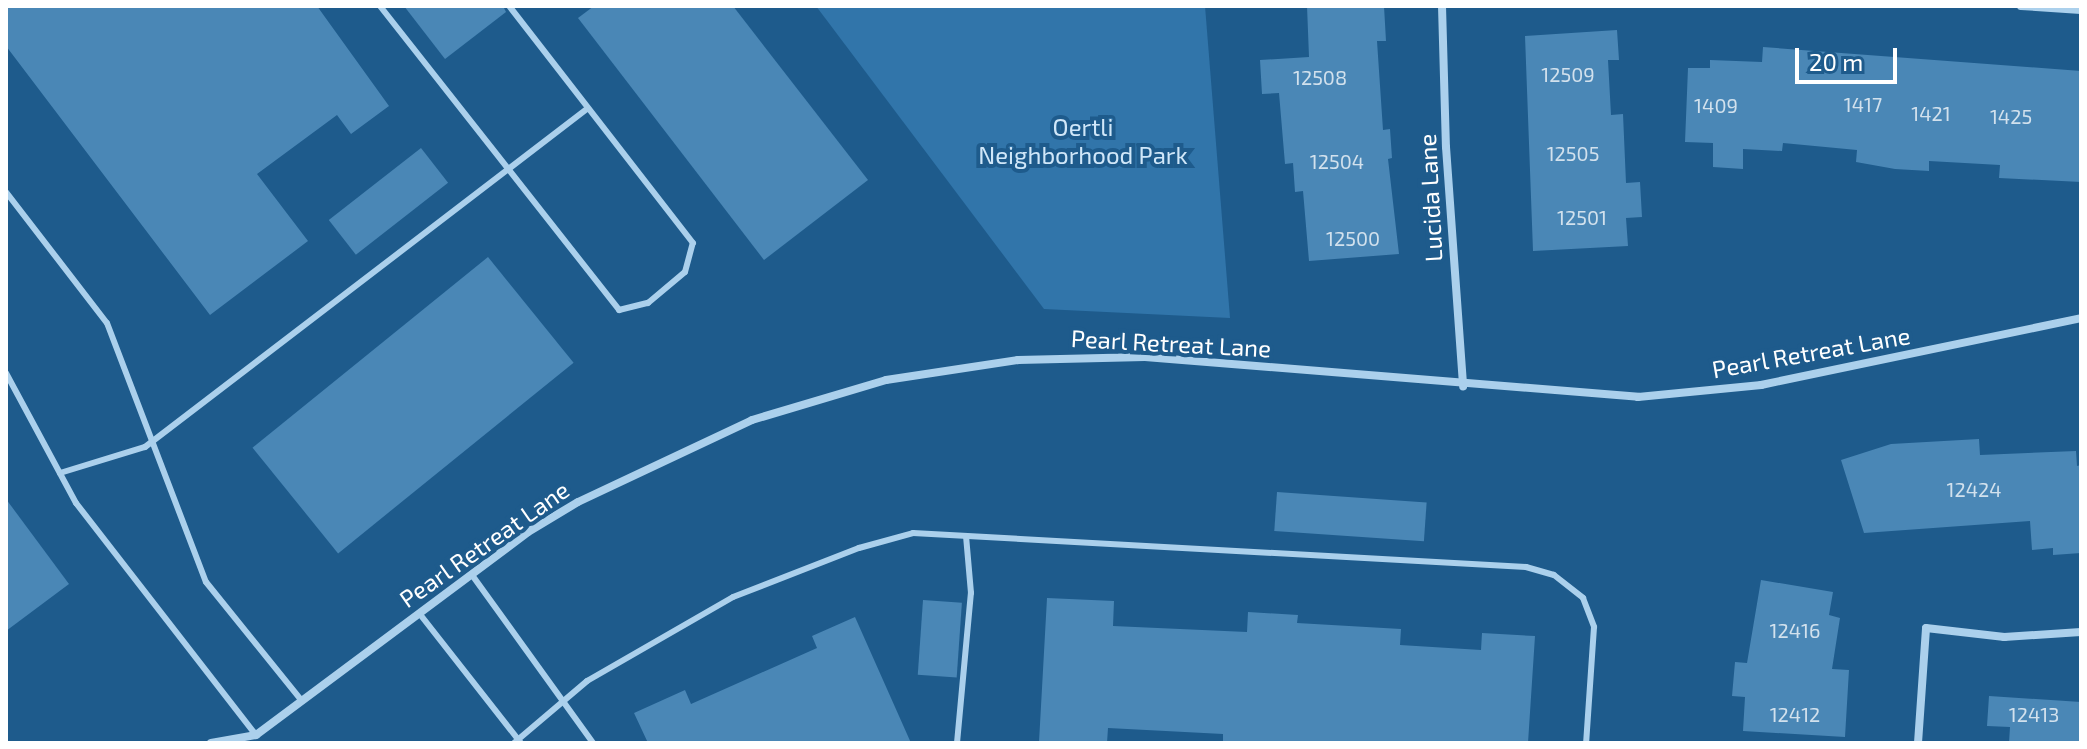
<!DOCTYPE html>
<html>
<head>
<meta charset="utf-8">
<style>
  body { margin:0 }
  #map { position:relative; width:2087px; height:749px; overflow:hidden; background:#1e5b8c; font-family:"Exo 2",sans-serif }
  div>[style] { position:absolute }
  .green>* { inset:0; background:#3175aa }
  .building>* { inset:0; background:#4a87b6; transform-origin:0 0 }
  .lane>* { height:6px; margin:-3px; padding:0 3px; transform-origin:3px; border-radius:3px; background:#abd0ec }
  .street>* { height:8px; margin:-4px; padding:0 4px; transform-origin:4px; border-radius:4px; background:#abd0ec }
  span { translate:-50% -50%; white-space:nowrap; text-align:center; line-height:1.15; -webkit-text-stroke:8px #1e5b8c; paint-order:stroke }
  .number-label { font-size:20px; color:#d2e1ed }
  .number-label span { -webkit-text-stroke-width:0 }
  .park-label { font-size:24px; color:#d0e7f9 }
  .street-label { font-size:24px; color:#fff }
  .frame { position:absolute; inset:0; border:8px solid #fff; pointer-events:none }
  .scale { position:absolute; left:1795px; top:48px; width:102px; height:36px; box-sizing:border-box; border:4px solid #fff; border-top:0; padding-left:10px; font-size:24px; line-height:28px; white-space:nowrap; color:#fff; -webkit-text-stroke:6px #1e5b8c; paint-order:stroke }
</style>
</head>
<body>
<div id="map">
  <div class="green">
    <div style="clip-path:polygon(816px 6px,1205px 6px,1230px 318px,1044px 309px)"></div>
  </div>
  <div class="building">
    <div style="clip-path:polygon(6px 6px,317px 6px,389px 106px,351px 134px,337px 115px,257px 174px,308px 241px,210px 315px,6px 46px)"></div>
    <div style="clip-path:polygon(404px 6px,503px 6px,506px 12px,445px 59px)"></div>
    <div style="clip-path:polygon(594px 6px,733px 6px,868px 180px,764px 260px,578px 18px)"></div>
    <div style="clip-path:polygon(1307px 6px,1384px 6px,1386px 41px,1377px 41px,1383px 130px,1390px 129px,1392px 158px,1388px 159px,1399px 254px,1309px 261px,1303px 191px,1295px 192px,1293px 163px,1285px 164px,1279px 93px,1262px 94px,1260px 60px,1309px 57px)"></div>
    <div style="clip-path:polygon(1617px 30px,1619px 60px,1608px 60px,1611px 115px,1623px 114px,1626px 183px,1640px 182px,1642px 217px,1626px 218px,1628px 246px,1533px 251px,1525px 36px)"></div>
    <div style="clip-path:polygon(1763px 47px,2081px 71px,2081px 182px,1999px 178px,2000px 165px,1929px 161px,1929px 171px,1895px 169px,1856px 162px,1857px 150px,1783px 143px,1782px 151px,1743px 149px,1743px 169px,1713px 167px,1713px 143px,1685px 142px,1688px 68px,1710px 68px,1710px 60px,1762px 62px)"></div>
    <div style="left:421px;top:148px;width:44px;height:117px;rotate:52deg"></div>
    <div style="left:488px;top:257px;width:136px;height:303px;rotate:51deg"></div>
    <div style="clip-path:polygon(1979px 439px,1980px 455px,2076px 451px,2077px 466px,2081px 465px,2081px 553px,2053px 555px,2053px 548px,2032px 550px,2030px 521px,1864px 533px,1841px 460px,1891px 444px)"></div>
    <div style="left:1277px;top:492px;width:150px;height:39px;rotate:4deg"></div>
    <div style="clip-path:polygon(6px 499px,69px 584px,6px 631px)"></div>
    <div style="clip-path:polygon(1761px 580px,1833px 592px,1829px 615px,1840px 618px,1832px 669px,1849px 670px,1845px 737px,1743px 731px,1745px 697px,1732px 696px,1735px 662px,1747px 663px)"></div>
    <div style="clip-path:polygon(1047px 598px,1114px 601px,1113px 626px,1247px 632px,1248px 612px,1298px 615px,1297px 623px,1401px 629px,1400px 645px,1481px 650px,1482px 633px,1535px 636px,1528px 743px,1223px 743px,1223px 734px,1108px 728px,1107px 743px,1039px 742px)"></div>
    <div style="left:923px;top:600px;width:39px;height:75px;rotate:4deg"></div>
    <div style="clip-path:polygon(855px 617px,911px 743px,648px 743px,634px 713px,685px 690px,691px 704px,817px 648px,812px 636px)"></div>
    <div style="clip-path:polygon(1989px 696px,2081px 702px,2081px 743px,2009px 743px,2010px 727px,1987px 726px)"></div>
  </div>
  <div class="lane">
    <div style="left:380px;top:6px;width:387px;rotate:51.8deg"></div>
    <div style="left:619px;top:310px;width:30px;rotate:-14deg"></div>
    <div style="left:648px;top:303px;width:48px;rotate:-40deg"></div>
    <div style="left:685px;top:272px;width:30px;rotate:-75deg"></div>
    <div style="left:693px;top:243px;width:300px;rotate:-127.8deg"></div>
    <div style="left:6px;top:192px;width:165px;rotate:52.4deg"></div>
    <div style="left:107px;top:323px;width:277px;rotate:69.1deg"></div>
    <div style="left:206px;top:582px;width:153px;rotate:51.1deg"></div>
    <div style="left:6px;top:373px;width:148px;rotate:61.7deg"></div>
    <div style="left:76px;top:503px;width:294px;rotate:52.2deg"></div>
    <div style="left:60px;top:473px;width:89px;rotate:-17deg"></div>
    <div style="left:145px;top:447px;width:556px;rotate:-37.41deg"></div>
    <div style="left:472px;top:575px;width:207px;rotate:54.2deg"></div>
    <div style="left:419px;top:613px;width:165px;rotate:51.9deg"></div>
    <div style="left:514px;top:743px;width:96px;rotate:-40.3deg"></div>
    <div style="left:587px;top:681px;width:168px;rotate:-29.9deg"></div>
    <div style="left:733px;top:597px;width:135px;rotate:-21.3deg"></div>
    <div style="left:859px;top:548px;width:56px;rotate:-15.5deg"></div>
    <div style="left:913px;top:533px;width:614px;rotate:3.17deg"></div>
    <div style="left:1526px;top:567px;width:29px;rotate:16deg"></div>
    <div style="left:1554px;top:575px;width:37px;rotate:38deg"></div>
    <div style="left:1583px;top:598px;width:31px;rotate:69deg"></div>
    <div style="left:1594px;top:627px;width:116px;rotate:93.9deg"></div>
    <div style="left:957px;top:743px;width:151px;rotate:-84.7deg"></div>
    <div style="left:971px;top:593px;width:57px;rotate:-95deg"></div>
  </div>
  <div class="street">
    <div style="left:1442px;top:6px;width:141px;rotate:88.4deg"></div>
    <div style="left:1446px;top:147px;width:240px;rotate:85.9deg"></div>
    <div style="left:2021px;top:6px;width:60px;rotate:3.8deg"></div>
    <div style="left:211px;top:743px;width:46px;rotate:-10.1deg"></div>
    <div style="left:256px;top:735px;width:339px;rotate:-36.7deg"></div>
    <div style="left:528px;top:532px;width:58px;rotate:-31deg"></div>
    <div style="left:578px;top:502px;width:192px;rotate:-25.2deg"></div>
    <div style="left:752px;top:420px;width:140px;rotate:-16.6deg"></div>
    <div style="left:886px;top:380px;width:134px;rotate:-8.6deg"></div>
    <div style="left:1018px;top:360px;width:127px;rotate:-1.4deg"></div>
    <div style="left:1145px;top:357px;width:495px;rotate:4.6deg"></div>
    <div style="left:1638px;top:397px;width:124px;rotate:-5.6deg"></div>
    <div style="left:1761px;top:385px;width:327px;rotate:-11.8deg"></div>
    <div style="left:1918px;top:743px;width:115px;rotate:-86deg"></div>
    <div style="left:1926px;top:628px;width:79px;rotate:6.6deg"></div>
    <div style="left:2004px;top:637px;width:77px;rotate:-3.7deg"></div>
  </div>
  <div class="number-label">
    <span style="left:1568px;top:74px">12509</span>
    <span style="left:1320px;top:77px">12508</span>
    <span style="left:1863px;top:104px">1417</span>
    <span style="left:1716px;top:105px">1409</span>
    <span style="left:1931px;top:113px">1421</span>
    <span style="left:2011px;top:116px">1425</span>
    <span style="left:1573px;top:153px">12505</span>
    <span style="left:1337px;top:161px">12504</span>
    <span style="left:1582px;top:217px">12501</span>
    <span style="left:1353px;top:238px">12500</span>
    <span style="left:1974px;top:489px">12424</span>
    <span style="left:1795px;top:630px">12416</span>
    <span style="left:1795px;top:714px">12412</span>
    <span style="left:2034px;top:714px">12413</span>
  </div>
  <div class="park-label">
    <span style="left:1083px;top:141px">Oertli<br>Neighborhood Park</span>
  </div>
  <div class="street-label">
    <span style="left:1430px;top:198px;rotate:-93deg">Lucida Lane</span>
    <span style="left:1171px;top:343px;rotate:3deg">Pearl Retreat Lane</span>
    <span style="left:1811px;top:352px;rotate:-10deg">Pearl Retreat Lane</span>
    <span style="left:484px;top:544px;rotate:-35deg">Pearl Retreat Lane</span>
  </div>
  <div class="frame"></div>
  <div class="scale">20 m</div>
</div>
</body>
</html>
